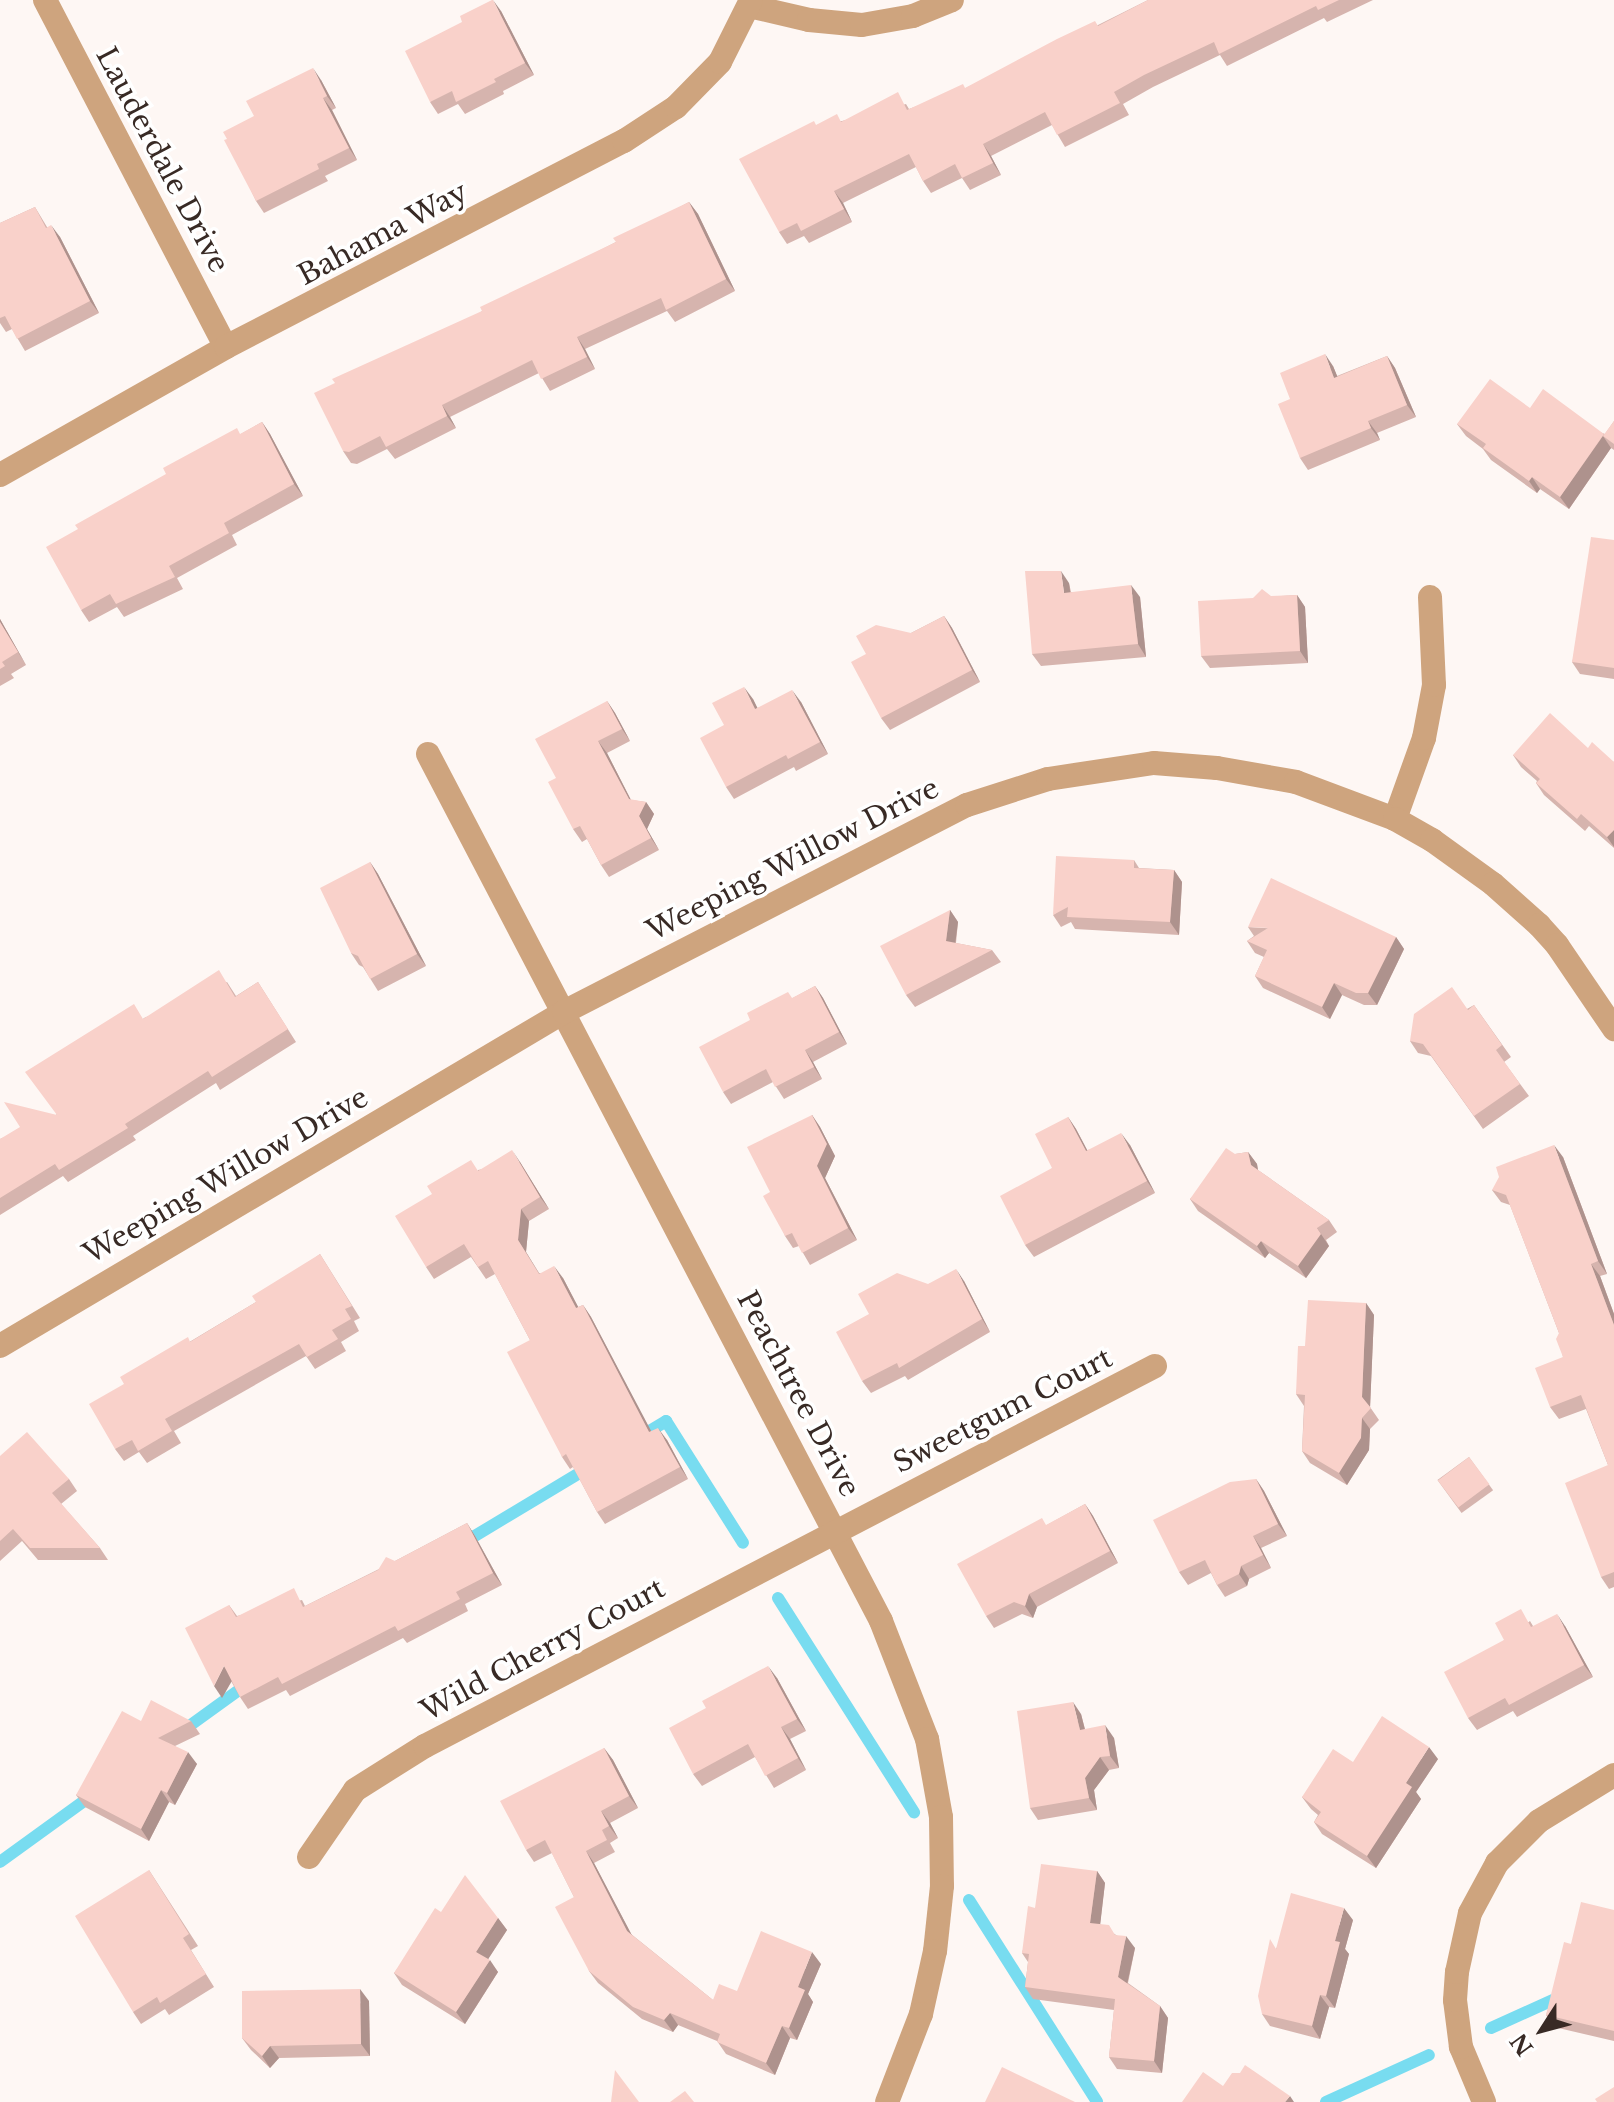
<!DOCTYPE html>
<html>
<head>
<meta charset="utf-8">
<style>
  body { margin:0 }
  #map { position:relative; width:1614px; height:2102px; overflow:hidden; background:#fef7f4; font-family:"Libre Baskerville",serif }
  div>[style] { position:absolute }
  .stream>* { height:12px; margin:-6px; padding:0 6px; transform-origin:6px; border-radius:6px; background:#78dcf0 }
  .minor>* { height:24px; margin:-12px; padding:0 12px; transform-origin:12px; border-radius:12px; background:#cea47e }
  .wall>* { inset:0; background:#d6b4ae; transform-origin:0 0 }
  .shaded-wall>* { inset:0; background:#ae928d }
  .building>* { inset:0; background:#f9d1ca; transform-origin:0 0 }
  span { translate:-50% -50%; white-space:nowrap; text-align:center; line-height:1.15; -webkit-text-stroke:7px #fff; paint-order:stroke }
  .street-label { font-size:28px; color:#382a25 }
  .north { position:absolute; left:1502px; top:1990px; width:80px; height:80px; -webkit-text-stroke:6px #fff; paint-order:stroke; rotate:234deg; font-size:22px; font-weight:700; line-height:32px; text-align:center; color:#382a25 }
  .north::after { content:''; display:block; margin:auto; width:28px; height:36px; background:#382a25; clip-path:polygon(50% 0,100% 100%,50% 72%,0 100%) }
</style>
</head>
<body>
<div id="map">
  <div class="stream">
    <div style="left:638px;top:1438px;width:33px;rotate:-31deg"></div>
    <div style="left:666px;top:1421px;width:144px;rotate:57.7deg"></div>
    <div style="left:463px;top:1543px;width:149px;rotate:-31deg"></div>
    <div style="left:778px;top:1598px;width:254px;rotate:57.6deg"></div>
    <div style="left:181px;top:1732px;width:85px;rotate:-35.9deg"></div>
    <div style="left:0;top:1862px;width:116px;rotate:-35.9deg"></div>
    <div style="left:969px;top:1900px;width:239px;rotate:57.6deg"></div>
    <div style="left:1491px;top:2028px;width:80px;rotate:-24.3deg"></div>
    <div style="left:1326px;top:2102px;width:113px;rotate:-24.5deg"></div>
  </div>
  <div class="minor">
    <div style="left:45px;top:0;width:391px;rotate:62.5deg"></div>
    <div style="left:749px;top:6px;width:62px;rotate:13.1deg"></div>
    <div style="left:809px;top:20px;width:53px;rotate:5.4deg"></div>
    <div style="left:862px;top:25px;width:52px;rotate:-10deg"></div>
    <div style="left:913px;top:16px;width:42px;rotate:-22.3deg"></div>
    <div style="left:0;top:475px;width:260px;rotate:-29.5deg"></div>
    <div style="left:226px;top:347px;width:448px;rotate:-27.4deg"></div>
    <div style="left:624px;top:141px;width:62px;rotate:-33.2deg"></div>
    <div style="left:676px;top:107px;width:63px;rotate:-45.6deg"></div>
    <div style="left:720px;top:62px;width:69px;rotate:-63.4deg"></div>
    <div style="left:428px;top:754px;width:978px;rotate:62.41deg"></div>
    <div style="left:881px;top:1621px;width:127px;rotate:68.7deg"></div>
    <div style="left:927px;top:1739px;width:79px;rotate:79.8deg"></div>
    <div style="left:941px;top:1817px;width:69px;rotate:89.2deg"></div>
    <div style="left:942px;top:1886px;width:65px;rotate:96.1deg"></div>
    <div style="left:935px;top:1951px;width:65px;rotate:102.5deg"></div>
    <div style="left:921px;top:2014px;width:94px;rotate:111.1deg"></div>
    <div style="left:1395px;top:819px;width:86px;rotate:-70.3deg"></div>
    <div style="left:1424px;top:738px;width:54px;rotate:-79.3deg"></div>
    <div style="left:1434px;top:685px;width:88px;rotate:-92.6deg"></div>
    <div style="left:0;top:1346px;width:655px;rotate:-30.63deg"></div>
    <div style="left:564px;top:1012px;width:453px;rotate:-27.2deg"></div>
    <div style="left:967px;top:805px;width:85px;rotate:-17.8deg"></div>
    <div style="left:1048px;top:779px;width:107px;rotate:-8.6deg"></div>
    <div style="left:1154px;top:763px;width:63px;rotate:4.5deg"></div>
    <div style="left:1217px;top:768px;width:80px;rotate:10deg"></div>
    <div style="left:1296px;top:782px;width:106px;rotate:20.5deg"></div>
    <div style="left:1395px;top:819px;width:43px;rotate:29.6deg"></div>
    <div style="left:1432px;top:840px;width:75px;rotate:35.8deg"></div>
    <div style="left:1493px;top:884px;width:62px;rotate:41.7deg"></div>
    <div style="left:1539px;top:925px;width:27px;rotate:48deg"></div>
    <div style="left:1557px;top:945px;width:102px;rotate:55.8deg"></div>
    <div style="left:309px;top:1857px;width:81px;rotate:-55.5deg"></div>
    <div style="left:355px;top:1790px;width:83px;rotate:-32.2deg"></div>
    <div style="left:425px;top:1746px;width:823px;rotate:-27.5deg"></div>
    <div style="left:1484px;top:2102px;width:60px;rotate:-112.7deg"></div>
    <div style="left:1461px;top:2047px;width:47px;rotate:-97.3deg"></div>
    <div style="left:1455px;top:2000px;width:28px;rotate:-86deg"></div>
    <div style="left:1457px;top:1972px;width:60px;rotate:-77.6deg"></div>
    <div style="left:1470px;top:1913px;width:57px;rotate:-61.6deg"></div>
    <div style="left:1497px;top:1863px;width:59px;rotate:-45deg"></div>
    <div style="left:1539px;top:1821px;width:88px;rotate:-31.5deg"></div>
  </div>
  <div class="wall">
    <div style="clip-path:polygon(1148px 0,1373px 0,1327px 22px,1324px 18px,1227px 66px,1220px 55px,1153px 87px,1123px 104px,1129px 115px,1065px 147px,1052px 125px,991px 156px,1001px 175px,970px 190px,962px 178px,931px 193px,923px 181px,916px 167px,843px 203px,852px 222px,809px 243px,804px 236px,787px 244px,779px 232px,817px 125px,842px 121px,906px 104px,909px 109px,966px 88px,1098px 25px)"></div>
    <div style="clip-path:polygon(501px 11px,534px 75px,503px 91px,504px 94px,465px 114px,458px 104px,438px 114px,430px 102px)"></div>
    <div style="clip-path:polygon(321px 80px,336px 108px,332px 110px,357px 160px,325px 176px,328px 181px,264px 213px,256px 201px,227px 139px)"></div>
    <div style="clip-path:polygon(689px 202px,698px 214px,735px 291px,675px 322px,667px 311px,585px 349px,595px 369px,550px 391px,539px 373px,450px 417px,456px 428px,395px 459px,387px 449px,357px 464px,351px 463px,343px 451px,482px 311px,616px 242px)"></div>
    <div style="clip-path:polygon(35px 207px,47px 227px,60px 237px,99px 313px,25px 351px,12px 329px,6px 332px,0 323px,0 223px)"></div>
    <div style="clip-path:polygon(1387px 356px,1395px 368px,1416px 417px,1377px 433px,1380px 440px,1308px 470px,1300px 458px,1290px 399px,1333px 366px,1337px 376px)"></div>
    <div style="clip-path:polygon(1530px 408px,1605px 434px,1614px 421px,1614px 450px,1611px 448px,1569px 509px,1540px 489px,1537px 493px,1491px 460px,1483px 449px,1466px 436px,1457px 424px)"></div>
    <div style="clip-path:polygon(262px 422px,270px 434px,303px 496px,232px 535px,237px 545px,177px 578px,183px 589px,124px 617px,117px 607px,89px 622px,81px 610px,241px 434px)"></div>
    <div style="clip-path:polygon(1614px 540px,1614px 679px,1580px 674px,1572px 662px)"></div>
    <div style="clip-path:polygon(1069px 583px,1071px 592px,1140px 597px,1146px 657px,1041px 666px,1032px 654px)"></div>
    <div style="clip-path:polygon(1297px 595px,1305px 607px,1308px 663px,1210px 668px,1201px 656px,1253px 598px)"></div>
    <div style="clip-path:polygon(944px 616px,952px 628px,980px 682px,890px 730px,881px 718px,911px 633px)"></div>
    <div style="clip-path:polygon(0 619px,26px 665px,11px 674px,14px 678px,0 686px)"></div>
    <div style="clip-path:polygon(753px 699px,757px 708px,801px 702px,828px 754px,796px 771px,794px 767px,734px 799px,726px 787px,724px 725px)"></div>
    <div style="clip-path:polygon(607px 701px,615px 713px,630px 741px,607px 753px,631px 800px,646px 802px,654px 814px,647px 829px,659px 850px,609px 877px,601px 865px,587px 839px,582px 842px,573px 829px)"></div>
    <div style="clip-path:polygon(1588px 748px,1614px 762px,1614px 848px,1589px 826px,1585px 831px,1544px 795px,1536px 783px,1537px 781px,1521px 767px,1513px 755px)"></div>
    <div style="clip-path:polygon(1134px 860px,1139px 868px,1174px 870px,1182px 882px,1179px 935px,1075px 929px,1071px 922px,1061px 927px,1053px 915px)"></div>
    <div style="clip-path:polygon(370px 862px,378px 874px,426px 966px,378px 991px,363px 967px,359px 965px,351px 953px)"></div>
    <div style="clip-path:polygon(950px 910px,958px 922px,956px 943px,992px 950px,1001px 962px,915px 1007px,906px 995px)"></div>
    <div style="clip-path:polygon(1248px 927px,1396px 937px,1404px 949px,1377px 1005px,1364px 1005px,1342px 995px,1330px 1019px,1263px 988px,1255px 976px,1264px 957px,1255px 953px,1247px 941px,1254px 936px)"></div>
    <div style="clip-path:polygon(227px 982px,236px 996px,258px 982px,296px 1042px,220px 1090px,216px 1083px,133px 1136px,136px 1140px,68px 1182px,63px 1176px,0 1215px,0 1139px,56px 1115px,144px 1018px)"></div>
    <div style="clip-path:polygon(815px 986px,823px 998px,847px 1044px,813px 1062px,822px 1079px,784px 1099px,773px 1082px,731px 1104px,723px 1092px,793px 998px)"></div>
    <div style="clip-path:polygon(1474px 1005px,1511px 1057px,1504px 1062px,1529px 1096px,1483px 1129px,1431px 1056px,1418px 1053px,1410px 1041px)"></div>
    <div style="clip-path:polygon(812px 1115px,820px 1127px,835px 1156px,825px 1178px,857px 1240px,810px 1265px,799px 1246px,793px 1248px,785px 1236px,770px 1192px)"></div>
    <div style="clip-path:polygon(1068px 1117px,1076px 1129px,1087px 1150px,1130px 1145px,1155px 1193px,1034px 1257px,1025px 1245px,1052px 1168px)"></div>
    <div style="clip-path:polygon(1248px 1152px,1257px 1164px,1258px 1170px,1329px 1220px,1337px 1232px,1326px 1240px,1329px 1246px,1306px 1278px,1269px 1253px,1265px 1258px,1198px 1211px,1190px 1199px,1235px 1154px)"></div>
    <div style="clip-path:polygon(1563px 1157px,1607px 1274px,1600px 1276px,1614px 1314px,1614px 1587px,1609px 1589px,1601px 1577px,1608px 1465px,1586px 1409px,1559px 1419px,1550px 1407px,1563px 1357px,1559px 1333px,1510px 1205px,1501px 1202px,1492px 1190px)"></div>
    <div style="clip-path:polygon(520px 1162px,549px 1209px,529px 1221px,526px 1252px,539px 1273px,563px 1278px,578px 1307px,583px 1305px,591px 1317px,651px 1432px,667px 1440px,688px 1479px,605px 1524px,597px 1512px,573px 1467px,570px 1469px,562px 1457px,530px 1340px,495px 1274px,486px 1279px,471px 1257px,434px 1279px,426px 1267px,478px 1170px)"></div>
    <div style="clip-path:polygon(320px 1254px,360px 1318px,354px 1321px,359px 1331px,341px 1342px,346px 1351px,315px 1369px,306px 1356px,174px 1431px,181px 1443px,147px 1463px,139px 1452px,124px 1461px,115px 1449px,124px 1384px,191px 1341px,256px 1302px)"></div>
    <div style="clip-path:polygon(964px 1281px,990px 1332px,908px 1380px,905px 1376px,871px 1393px,862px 1381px,928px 1284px)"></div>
    <div style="clip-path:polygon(1366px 1303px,1374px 1315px,1370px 1407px,1379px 1420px,1370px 1429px,1369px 1450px,1347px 1485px,1310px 1463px,1302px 1451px,1304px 1406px,1296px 1394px,1305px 1346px)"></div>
    <div style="clip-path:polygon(0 1456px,69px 1479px,77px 1491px,61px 1504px,100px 1548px,108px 1560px,38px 1560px,22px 1541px,0 1561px)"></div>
    <div style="left:1469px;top:1457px;width:41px;height:39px;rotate:54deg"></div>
    <div style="clip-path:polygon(1256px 1479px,1264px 1491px,1287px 1536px,1261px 1548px,1271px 1568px,1249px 1579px,1247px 1586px,1225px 1597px,1217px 1585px,1211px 1573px,1188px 1585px,1179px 1572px)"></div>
    <div style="clip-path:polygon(1085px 1504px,1093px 1516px,1118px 1563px,1037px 1607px,1033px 1618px,1022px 1614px,994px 1628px,986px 1616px,1047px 1525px)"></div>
    <div style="clip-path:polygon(467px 1523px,475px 1536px,502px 1585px,465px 1604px,468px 1611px,407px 1643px,403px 1638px,290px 1696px,286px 1690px,248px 1709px,240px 1697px,231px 1681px,222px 1698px,229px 1605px,237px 1616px,302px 1600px,305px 1606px,395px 1561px)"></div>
    <div style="clip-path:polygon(1530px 1621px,1533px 1626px,1565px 1626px,1593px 1677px,1517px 1717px,1513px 1711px,1477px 1730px,1468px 1718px,1504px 1640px)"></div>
    <div style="clip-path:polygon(777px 1678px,806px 1731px,790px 1739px,806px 1770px,774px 1788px,755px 1757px,702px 1786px,693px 1774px)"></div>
    <div style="clip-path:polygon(1081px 1714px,1085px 1729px,1114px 1738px,1119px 1768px,1109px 1770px,1094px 1790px,1097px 1810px,1038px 1820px,1030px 1808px)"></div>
    <div style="clip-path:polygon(141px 1721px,191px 1721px,200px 1734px,175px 1746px,197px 1764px,175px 1805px,169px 1802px,149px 1841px,85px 1807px,76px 1795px)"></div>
    <div style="clip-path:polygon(604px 1748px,613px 1760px,638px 1808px,610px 1823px,618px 1838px,610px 1843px,615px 1852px,594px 1863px,631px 1934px,713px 2000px,821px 1964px,808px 1994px,813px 2002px,797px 2040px,790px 2038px,775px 2075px,726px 2054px,717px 2041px,678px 2025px,673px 2032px,642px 2019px,598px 1983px,589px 1971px,574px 1897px,552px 1853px,534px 1862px,526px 1850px)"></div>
    <div style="clip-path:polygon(1438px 1759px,1416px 1792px,1421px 1799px,1376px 1868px,1322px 1834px,1314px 1822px,1318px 1815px,1311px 1809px,1302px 1797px,1353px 1762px)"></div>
    <div style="clip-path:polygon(149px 1870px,198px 1946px,191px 1950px,214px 1987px,169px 2015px,165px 2009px,141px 2024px,133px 2012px)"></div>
    <div style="clip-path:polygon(1097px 1871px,1105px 1883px,1100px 1924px,1135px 1948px,1128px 1983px,1160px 2006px,1168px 2018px,1162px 2073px,1117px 2069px,1109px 2057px,1114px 2010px,1033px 1999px,1025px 1987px,1028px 1962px,1022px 1953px,1035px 1908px)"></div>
    <div style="clip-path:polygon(1614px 1910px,1614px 2041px,1554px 2027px,1546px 2015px,1571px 1944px)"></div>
    <div style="clip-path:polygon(441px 1912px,498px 1918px,507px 1930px,488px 1959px,498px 1972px,465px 2024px,402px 1985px,394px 1973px)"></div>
    <div style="clip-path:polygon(1353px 1920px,1345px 1949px,1349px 1954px,1335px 2008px,1329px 2007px,1320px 2039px,1270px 2026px,1262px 2014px,1276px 1948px)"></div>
    <div style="clip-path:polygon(369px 2001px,370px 2056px,279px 2058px,270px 2068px,251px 2050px,242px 2038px)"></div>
  </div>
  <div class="shaded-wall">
    <div style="clip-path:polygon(493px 0,501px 11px,534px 75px,525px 63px)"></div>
    <div style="clip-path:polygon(313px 68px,321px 80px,336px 108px,327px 96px)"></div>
    <div style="clip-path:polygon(323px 98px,332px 110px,357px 160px,349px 148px)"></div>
    <div style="clip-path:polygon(983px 144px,991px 156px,1001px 175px,993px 163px)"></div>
    <div style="clip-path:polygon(834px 191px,843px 203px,852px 222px,844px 209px)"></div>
    <div style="clip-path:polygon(689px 202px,698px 214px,735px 291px,726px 279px)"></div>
    <div style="clip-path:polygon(51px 225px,60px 237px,99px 313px,90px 301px)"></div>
    <div style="clip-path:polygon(577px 337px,585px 349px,595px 369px,587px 357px)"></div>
    <div style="clip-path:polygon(1325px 354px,1333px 366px,1343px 390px,1334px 378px)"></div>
    <div style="clip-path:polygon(1387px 356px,1395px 368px,1416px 417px,1407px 405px)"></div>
    <div style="clip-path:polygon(442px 405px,450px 417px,456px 428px,447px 416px)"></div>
    <div style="clip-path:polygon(1368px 421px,1377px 433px,1380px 440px,1371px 428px)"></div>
    <div style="clip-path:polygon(262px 422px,270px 434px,303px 496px,294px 484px)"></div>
    <div style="clip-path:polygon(1603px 436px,1611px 448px,1569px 509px,1560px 497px)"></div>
    <div style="clip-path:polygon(1532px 477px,1540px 489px,1537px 493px,1529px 481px)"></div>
    <div style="clip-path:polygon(1061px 571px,1069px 583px,1072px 605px,1064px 593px)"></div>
    <div style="clip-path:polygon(1131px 585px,1140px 597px,1146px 657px,1138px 644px)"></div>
    <div style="clip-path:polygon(1297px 595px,1305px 607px,1308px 663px,1300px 651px)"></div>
    <div style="clip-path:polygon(944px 616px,952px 628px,980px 682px,972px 670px)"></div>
    <div style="clip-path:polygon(0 619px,26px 665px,0 622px)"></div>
    <div style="clip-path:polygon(744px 687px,753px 699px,764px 721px,755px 709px)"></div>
    <div style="clip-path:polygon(792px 690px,801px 702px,828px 754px,820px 742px)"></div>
    <div style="clip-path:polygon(607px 701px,615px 713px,630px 741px,622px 729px)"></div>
    <div style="clip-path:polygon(598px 741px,607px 753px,637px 812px,629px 799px)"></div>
    <div style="clip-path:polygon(646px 802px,654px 814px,647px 829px,659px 850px,651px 838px,639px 816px)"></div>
    <div style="clip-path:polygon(1614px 830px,1614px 847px,1607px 837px)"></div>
    <div style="clip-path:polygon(370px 862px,378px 874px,426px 966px,417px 954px)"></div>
    <div style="clip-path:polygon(1174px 870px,1182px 882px,1179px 935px,1170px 922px)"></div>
    <div style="clip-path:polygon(950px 910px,958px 922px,954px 953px,946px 941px)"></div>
    <div style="clip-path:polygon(1396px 937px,1404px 949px,1377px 1005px,1368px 993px)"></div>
    <div style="clip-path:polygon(1334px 983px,1342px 995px,1330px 1019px,1322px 1007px)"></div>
    <div style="clip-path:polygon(815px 986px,823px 998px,847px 1044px,839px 1032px)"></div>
    <div style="clip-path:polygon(805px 1050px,813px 1062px,822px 1079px,814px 1067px)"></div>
    <div style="clip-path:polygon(812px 1115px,820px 1127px,835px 1156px,825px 1178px,857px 1240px,848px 1228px,817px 1166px)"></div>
    <div style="clip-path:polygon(1068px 1117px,1076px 1129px,1094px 1163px,1086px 1151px)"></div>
    <div style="clip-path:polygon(1121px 1133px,1130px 1145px,1155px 1193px,1147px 1181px)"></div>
    <div style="clip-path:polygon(1554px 1145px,1563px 1157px,1607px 1274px,1598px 1261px)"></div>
    <div style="clip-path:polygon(512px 1150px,520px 1162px,549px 1209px,540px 1197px)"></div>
    <div style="clip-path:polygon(1248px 1152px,1257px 1164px,1259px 1177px,1251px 1165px)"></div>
    <div style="clip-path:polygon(521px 1209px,529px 1221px,526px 1252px,547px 1286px,518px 1240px)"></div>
    <div style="clip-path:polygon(1317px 1228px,1329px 1246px,1306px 1278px,1298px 1266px)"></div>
    <div style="clip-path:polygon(1261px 1241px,1269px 1253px,1265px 1258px,1257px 1246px)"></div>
    <div style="clip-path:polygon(1591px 1264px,1600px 1276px,1614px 1314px,1614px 1325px)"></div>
    <div style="clip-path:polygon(554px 1266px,563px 1278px,585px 1320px,576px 1308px)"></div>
    <div style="clip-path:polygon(956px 1269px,964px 1281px,990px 1332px,982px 1319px)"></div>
    <div style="clip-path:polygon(1366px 1303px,1374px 1315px,1370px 1409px,1362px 1397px)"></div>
    <div style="clip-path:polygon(583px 1305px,591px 1317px,658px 1444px,649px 1432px)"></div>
    <div style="clip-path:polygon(1362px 1418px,1370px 1429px,1369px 1450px,1347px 1485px,1339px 1473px)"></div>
    <div style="clip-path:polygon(658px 1428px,667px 1440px,688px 1479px,680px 1467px)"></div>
    <div style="clip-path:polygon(1256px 1479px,1264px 1491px,1287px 1536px,1278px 1524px)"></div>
    <div style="clip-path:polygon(1085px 1504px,1093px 1516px,1118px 1563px,1110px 1551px)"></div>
    <div style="clip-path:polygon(467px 1523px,475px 1536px,502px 1585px,493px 1573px)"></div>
    <div style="clip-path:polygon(1253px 1536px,1261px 1548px,1271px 1568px,1263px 1555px)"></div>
    <div style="clip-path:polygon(1241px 1566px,1249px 1579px,1247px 1586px,1239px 1574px)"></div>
    <div style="clip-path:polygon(1029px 1594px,1037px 1607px,1033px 1618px,1025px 1606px)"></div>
    <div style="clip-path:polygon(1557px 1614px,1565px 1626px,1593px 1677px,1584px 1665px)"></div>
    <div style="clip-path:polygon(224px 1666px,233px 1679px,222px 1698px,214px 1686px)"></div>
    <div style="clip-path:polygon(768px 1666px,777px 1678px,806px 1731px,797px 1719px)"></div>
    <div style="clip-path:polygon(1073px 1702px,1081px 1714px,1088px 1742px,1080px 1730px)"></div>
    <div style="clip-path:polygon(1105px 1725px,1114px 1738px,1119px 1768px,1110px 1756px)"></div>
    <div style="clip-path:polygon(781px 1727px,790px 1739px,806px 1770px,798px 1758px)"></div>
    <div style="clip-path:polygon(1429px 1747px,1438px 1759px,1416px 1792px,1421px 1799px,1376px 1868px,1367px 1856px,1406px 1783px)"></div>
    <div style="clip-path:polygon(604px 1748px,613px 1760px,638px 1808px,629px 1796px)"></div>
    <div style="clip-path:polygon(188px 1752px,197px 1764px,175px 1805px,167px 1793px)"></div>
    <div style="clip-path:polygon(1100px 1757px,1109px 1770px,1094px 1790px,1097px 1810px,1089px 1798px,1085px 1778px)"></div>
    <div style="clip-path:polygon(161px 1790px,169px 1802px,149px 1841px,141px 1829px)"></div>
    <div style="clip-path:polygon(601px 1811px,610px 1823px,618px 1838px,609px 1826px)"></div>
    <div style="clip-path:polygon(586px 1851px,594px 1863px,636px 1943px,627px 1931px)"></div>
    <div style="clip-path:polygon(1097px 1871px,1105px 1883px,1099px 1935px,1090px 1923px)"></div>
    <div style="clip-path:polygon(1344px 1908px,1353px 1920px,1345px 1949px,1349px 1954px,1335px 2008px,1326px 1996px,1335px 1941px)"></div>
    <div style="clip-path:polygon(498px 1918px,507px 1930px,485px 1964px,476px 1952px)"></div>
    <div style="clip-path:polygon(1126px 1936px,1135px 1948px,1126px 1989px,1118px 1977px)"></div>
    <div style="clip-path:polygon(812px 1952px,821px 1964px,808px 1994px,813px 2002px,797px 2040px,789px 2028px,798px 1987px)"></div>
    <div style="clip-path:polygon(490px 1960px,498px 1972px,465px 2024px,456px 2012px)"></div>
    <div style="clip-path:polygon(360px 1989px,369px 2001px,370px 2056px,361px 2044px)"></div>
    <div style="clip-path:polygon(1320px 1995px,1329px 2007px,1320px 2039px,1312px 2026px)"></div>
    <div style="clip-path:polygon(1160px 2006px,1168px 2018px,1162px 2073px,1154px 2061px)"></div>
    <div style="clip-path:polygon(670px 2013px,678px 2025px,673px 2032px,664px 2020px)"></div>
    <div style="clip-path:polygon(782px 2026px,790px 2038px,775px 2075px,766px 2063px)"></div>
    <div style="clip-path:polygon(270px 2046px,279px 2058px,270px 2068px,262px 2056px)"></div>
    <div style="clip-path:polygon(1290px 2096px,1294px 2102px,1285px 2102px)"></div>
  </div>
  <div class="building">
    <div style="clip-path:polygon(492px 0,493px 0,525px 63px,494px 79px,496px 82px,456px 102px,452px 91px,430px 102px,405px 51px,462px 22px,460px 16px)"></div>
    <div style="clip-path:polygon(1148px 0,1339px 0,1318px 10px,1316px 6px,1219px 54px,1214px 42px,1144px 75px,1114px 92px,1120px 103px,1057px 135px,1045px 112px,983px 144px,993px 163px,962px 178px,955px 164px,923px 181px,909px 154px,834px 191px,844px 209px,801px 231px,797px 223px,779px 232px,739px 159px,814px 121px,816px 125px,837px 114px,841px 122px,898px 92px,907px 110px,963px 84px,965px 88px,1057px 39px,1095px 21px,1098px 26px)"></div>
    <div style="clip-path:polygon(313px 68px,327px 96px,323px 98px,349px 148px,317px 164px,319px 169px,256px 201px,224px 140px,227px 139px,223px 132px,254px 116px,246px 101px)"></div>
    <div style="clip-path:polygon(689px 202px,726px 279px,666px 310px,661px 298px,577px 337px,587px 357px,541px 379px,532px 360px,442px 405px,447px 416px,386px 447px,380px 436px,349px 452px,343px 451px,314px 393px,335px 383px,332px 379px,482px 311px,480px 307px,616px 242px,613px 238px)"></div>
    <div style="clip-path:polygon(35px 207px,46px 228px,51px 225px,90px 301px,17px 339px,5px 316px,0 318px,0 223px)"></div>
    <div style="clip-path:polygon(1325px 354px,1334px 378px,1387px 356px,1407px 405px,1368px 421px,1371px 428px,1300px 458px,1278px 404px,1290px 399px,1280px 373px)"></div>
    <div style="clip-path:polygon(1490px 379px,1530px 408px,1543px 389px,1604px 434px,1560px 497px,1532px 477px,1529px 481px,1483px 448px,1486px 444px,1457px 424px)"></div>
    <div style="clip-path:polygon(1614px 421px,1614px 444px,1603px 436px)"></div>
    <div style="clip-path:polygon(262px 422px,294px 484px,224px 523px,229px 533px,169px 566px,175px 577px,116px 604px,110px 594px,81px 610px,46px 547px,78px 529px,75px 525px,166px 474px,163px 468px,237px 428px,240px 434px)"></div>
    <div style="clip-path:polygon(1591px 537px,1614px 540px,1614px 668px,1572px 662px)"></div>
    <div style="clip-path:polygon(1025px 571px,1061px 571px,1064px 593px,1131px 585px,1138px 644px,1032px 654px)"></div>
    <div style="clip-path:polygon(1262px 589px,1271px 596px,1297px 595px,1300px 651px,1201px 656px,1198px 601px,1253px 598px)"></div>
    <div style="clip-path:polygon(944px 616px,972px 670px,881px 718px,851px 662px,866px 654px,856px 636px,876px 625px,911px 633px)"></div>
    <div style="clip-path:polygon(0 622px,18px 652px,2px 662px,5px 666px,0 669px)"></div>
    <div style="clip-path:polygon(744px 687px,755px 709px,792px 690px,820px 742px,788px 759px,786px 755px,726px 787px,700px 738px,724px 725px,712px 703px)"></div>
    <div style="clip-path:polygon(607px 701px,622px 729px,598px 741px,629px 799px,646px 802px,639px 816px,651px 838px,601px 865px,580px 826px,573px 829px,548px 782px,556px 778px,535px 739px)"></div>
    <div style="clip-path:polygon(1550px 713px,1588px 748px,1592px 742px,1614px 762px,1614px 830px,1607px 837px,1581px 814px,1577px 819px,1536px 783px,1540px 779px,1513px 755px)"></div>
    <div style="clip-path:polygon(1056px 856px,1134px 860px,1134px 868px,1174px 870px,1170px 922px,1067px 917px,1068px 907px,1053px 915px)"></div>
    <div style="clip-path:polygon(370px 862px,417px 954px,370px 979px,358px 956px,351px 953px,320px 888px)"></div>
    <div style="clip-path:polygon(1271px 878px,1396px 937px,1368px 993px,1356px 993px,1334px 983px,1322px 1007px,1255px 976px,1267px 950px,1247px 941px,1268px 928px,1248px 927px)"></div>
    <div style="clip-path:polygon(950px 910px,946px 941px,992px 950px,906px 995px,880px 946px)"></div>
    <div style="clip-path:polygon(219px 970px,235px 997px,258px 982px,288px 1029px,212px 1077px,208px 1071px,125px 1124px,128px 1128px,59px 1170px,55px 1164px,0 1198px,0 1139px,20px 1127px,4px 1102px,57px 1115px,25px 1072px,134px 1004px,143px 1019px)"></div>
    <div style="clip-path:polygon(815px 986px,839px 1032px,805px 1050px,814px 1067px,775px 1087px,766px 1069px,723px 1092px,699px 1047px,750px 1020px,747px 1013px,788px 992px,792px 998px)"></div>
    <div style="clip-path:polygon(1452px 987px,1468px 1010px,1474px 1005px,1502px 1045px,1496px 1050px,1520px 1084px,1474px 1116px,1423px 1044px,1410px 1041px,1414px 1014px)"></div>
    <div style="clip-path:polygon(812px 1115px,827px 1144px,817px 1166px,848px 1228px,802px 1253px,792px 1233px,785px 1236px,763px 1196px,770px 1192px,747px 1147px)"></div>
    <div style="clip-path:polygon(1068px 1117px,1086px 1151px,1121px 1133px,1147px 1181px,1025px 1245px,1000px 1196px,1052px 1168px,1035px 1134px)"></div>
    <div style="clip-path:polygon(1554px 1145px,1598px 1261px,1591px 1264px,1614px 1325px,1614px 1572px,1601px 1577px,1565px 1483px,1608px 1465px,1581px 1395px,1550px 1407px,1535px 1368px,1563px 1357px,1556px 1339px,1559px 1333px,1506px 1195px,1492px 1190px,1499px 1177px,1496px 1167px)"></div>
    <div style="clip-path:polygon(1226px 1148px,1235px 1154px,1248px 1152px,1251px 1165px,1329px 1220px,1317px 1228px,1321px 1234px,1298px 1266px,1261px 1241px,1257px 1246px,1190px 1199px)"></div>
    <div style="clip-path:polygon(512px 1150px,540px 1197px,521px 1209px,518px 1240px,539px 1274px,554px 1266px,576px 1308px,583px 1305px,649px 1432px,658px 1428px,680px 1467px,597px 1512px,566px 1454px,562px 1457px,507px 1352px,530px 1340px,488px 1261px,478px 1267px,464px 1244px,426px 1267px,395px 1216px,432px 1194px,427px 1186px,471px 1160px,478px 1171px)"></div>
    <div style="clip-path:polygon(320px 1254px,352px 1306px,345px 1309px,351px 1319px,332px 1330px,338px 1339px,307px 1357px,299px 1344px,165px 1419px,172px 1431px,138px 1451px,132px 1440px,115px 1449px,89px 1404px,124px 1384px,120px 1377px,188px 1337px,190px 1342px,256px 1302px,252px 1296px)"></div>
    <div style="clip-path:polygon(956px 1269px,982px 1319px,899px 1368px,897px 1363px,862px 1381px,836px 1332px,869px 1314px,858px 1294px,897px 1273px,928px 1284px)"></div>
    <div style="clip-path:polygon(1308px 1300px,1366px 1303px,1362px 1397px,1371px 1408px,1362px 1418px,1361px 1438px,1339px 1473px,1302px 1451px,1305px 1395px,1296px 1394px,1298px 1346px,1305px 1346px)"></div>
    <div style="clip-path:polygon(27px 1432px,69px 1479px,52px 1493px,100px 1548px,30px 1548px,13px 1529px,0 1541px,0 1456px)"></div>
    <div style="left:1469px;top:1457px;width:34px;height:39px;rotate:53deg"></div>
    <div style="clip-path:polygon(1256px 1479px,1278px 1524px,1253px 1536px,1263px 1555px,1241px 1566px,1239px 1574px,1217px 1585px,1205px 1560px,1179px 1572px,1153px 1520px,1230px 1482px)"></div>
    <div style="clip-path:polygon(1085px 1504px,1110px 1551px,1029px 1594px,1025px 1606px,1014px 1602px,986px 1616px,957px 1564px,1042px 1518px,1046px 1525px)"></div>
    <div style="clip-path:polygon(467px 1523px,493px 1573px,456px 1592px,460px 1599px,398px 1631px,395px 1626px,282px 1684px,278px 1677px,240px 1697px,224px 1666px,214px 1686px,185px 1628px,229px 1605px,236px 1617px,294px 1588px,303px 1607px,378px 1570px,386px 1557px,395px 1561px)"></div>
    <div style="clip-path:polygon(1521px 1609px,1531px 1627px,1557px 1614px,1584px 1665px,1509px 1705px,1505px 1698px,1468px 1718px,1444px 1672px,1504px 1640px,1495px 1623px)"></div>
    <div style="clip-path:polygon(768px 1666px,797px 1719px,781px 1727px,798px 1758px,765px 1776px,748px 1744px,693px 1774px,669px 1728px,706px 1708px,702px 1701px)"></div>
    <div style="clip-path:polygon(151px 1700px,191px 1721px,158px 1738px,188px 1752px,167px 1793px,161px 1790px,141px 1829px,76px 1795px,122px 1711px,141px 1721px)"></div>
    <div style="clip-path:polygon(1073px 1702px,1080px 1730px,1105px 1725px,1110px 1756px,1100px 1757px,1085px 1778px,1089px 1798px,1030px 1808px,1017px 1711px)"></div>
    <div style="clip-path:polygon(1382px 1716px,1429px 1747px,1406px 1783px,1412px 1787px,1367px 1856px,1314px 1822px,1321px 1812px,1302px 1797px,1333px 1749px,1353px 1762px)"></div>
    <div style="clip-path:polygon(604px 1748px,629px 1796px,601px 1811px,609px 1826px,602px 1830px,607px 1840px,586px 1851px,627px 1931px,713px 2000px,719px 1984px,737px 1991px,761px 1931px,812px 1952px,798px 1987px,805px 1990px,789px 2028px,782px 2026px,766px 2063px,717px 2042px,720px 2034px,670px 2013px,664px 2020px,633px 2007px,589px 1971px,555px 1907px,574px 1897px,545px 1840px,526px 1850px,500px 1801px)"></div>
    <div style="clip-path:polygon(1041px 1864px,1097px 1871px,1090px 1923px,1109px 1925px,1115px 1935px,1126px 1936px,1118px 1977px,1160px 2006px,1154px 2061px,1109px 2057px,1115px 1999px,1025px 1987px,1029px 1954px,1022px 1953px,1028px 1906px,1035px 1908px)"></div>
    <div style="clip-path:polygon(149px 1870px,189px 1934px,183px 1938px,206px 1974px,160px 2003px,157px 1997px,133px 2012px,75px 1916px)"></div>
    <div style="clip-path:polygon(465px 1875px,498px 1918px,476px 1952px,490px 1960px,456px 2012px,394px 1973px,435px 1908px,441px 1912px)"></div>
    <div style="clip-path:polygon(1291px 1893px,1344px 1908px,1335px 1941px,1340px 1942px,1326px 1996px,1320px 1995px,1312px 2026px,1262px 2014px,1258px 1996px,1270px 1939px,1276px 1949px)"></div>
    <div style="clip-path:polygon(1581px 1902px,1614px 1910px,1614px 2031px,1546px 2015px,1564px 1942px,1571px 1944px)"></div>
    <div style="clip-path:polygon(360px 1989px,361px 2044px,270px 2046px,262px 2056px,242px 2038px,242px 1991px)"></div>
    <div style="clip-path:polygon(1245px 2065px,1290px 2096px,1285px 2102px,1182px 2102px,1203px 2072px,1223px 2086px,1232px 2073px,1240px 2073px)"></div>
    <div style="clip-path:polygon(1002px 2067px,1075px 2102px,985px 2102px)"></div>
    <div style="clip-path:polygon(615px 2070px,639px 2102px,611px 2102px)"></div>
    <div style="clip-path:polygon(1614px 2087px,1614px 2102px,1597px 2102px,1595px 2099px)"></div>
    <div style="clip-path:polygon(685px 2091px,694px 2102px,670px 2102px)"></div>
  </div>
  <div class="street-label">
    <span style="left:162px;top:160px;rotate:62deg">Lauderdale Drive</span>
    <span style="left:383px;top:234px;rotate:-28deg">Bahama Way</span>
    <span style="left:793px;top:860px;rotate:-27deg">Weeping Willow Drive</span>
    <span style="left:226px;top:1176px;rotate:-30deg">Weeping Willow Drive</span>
    <span style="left:798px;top:1394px;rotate:62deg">Peachtree Drive</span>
    <span style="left:1003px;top:1411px;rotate:-27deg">Sweetgum Court</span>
    <span style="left:543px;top:1650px;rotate:-28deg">Wild Cherry Court</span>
  </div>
  <div class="north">N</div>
</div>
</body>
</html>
